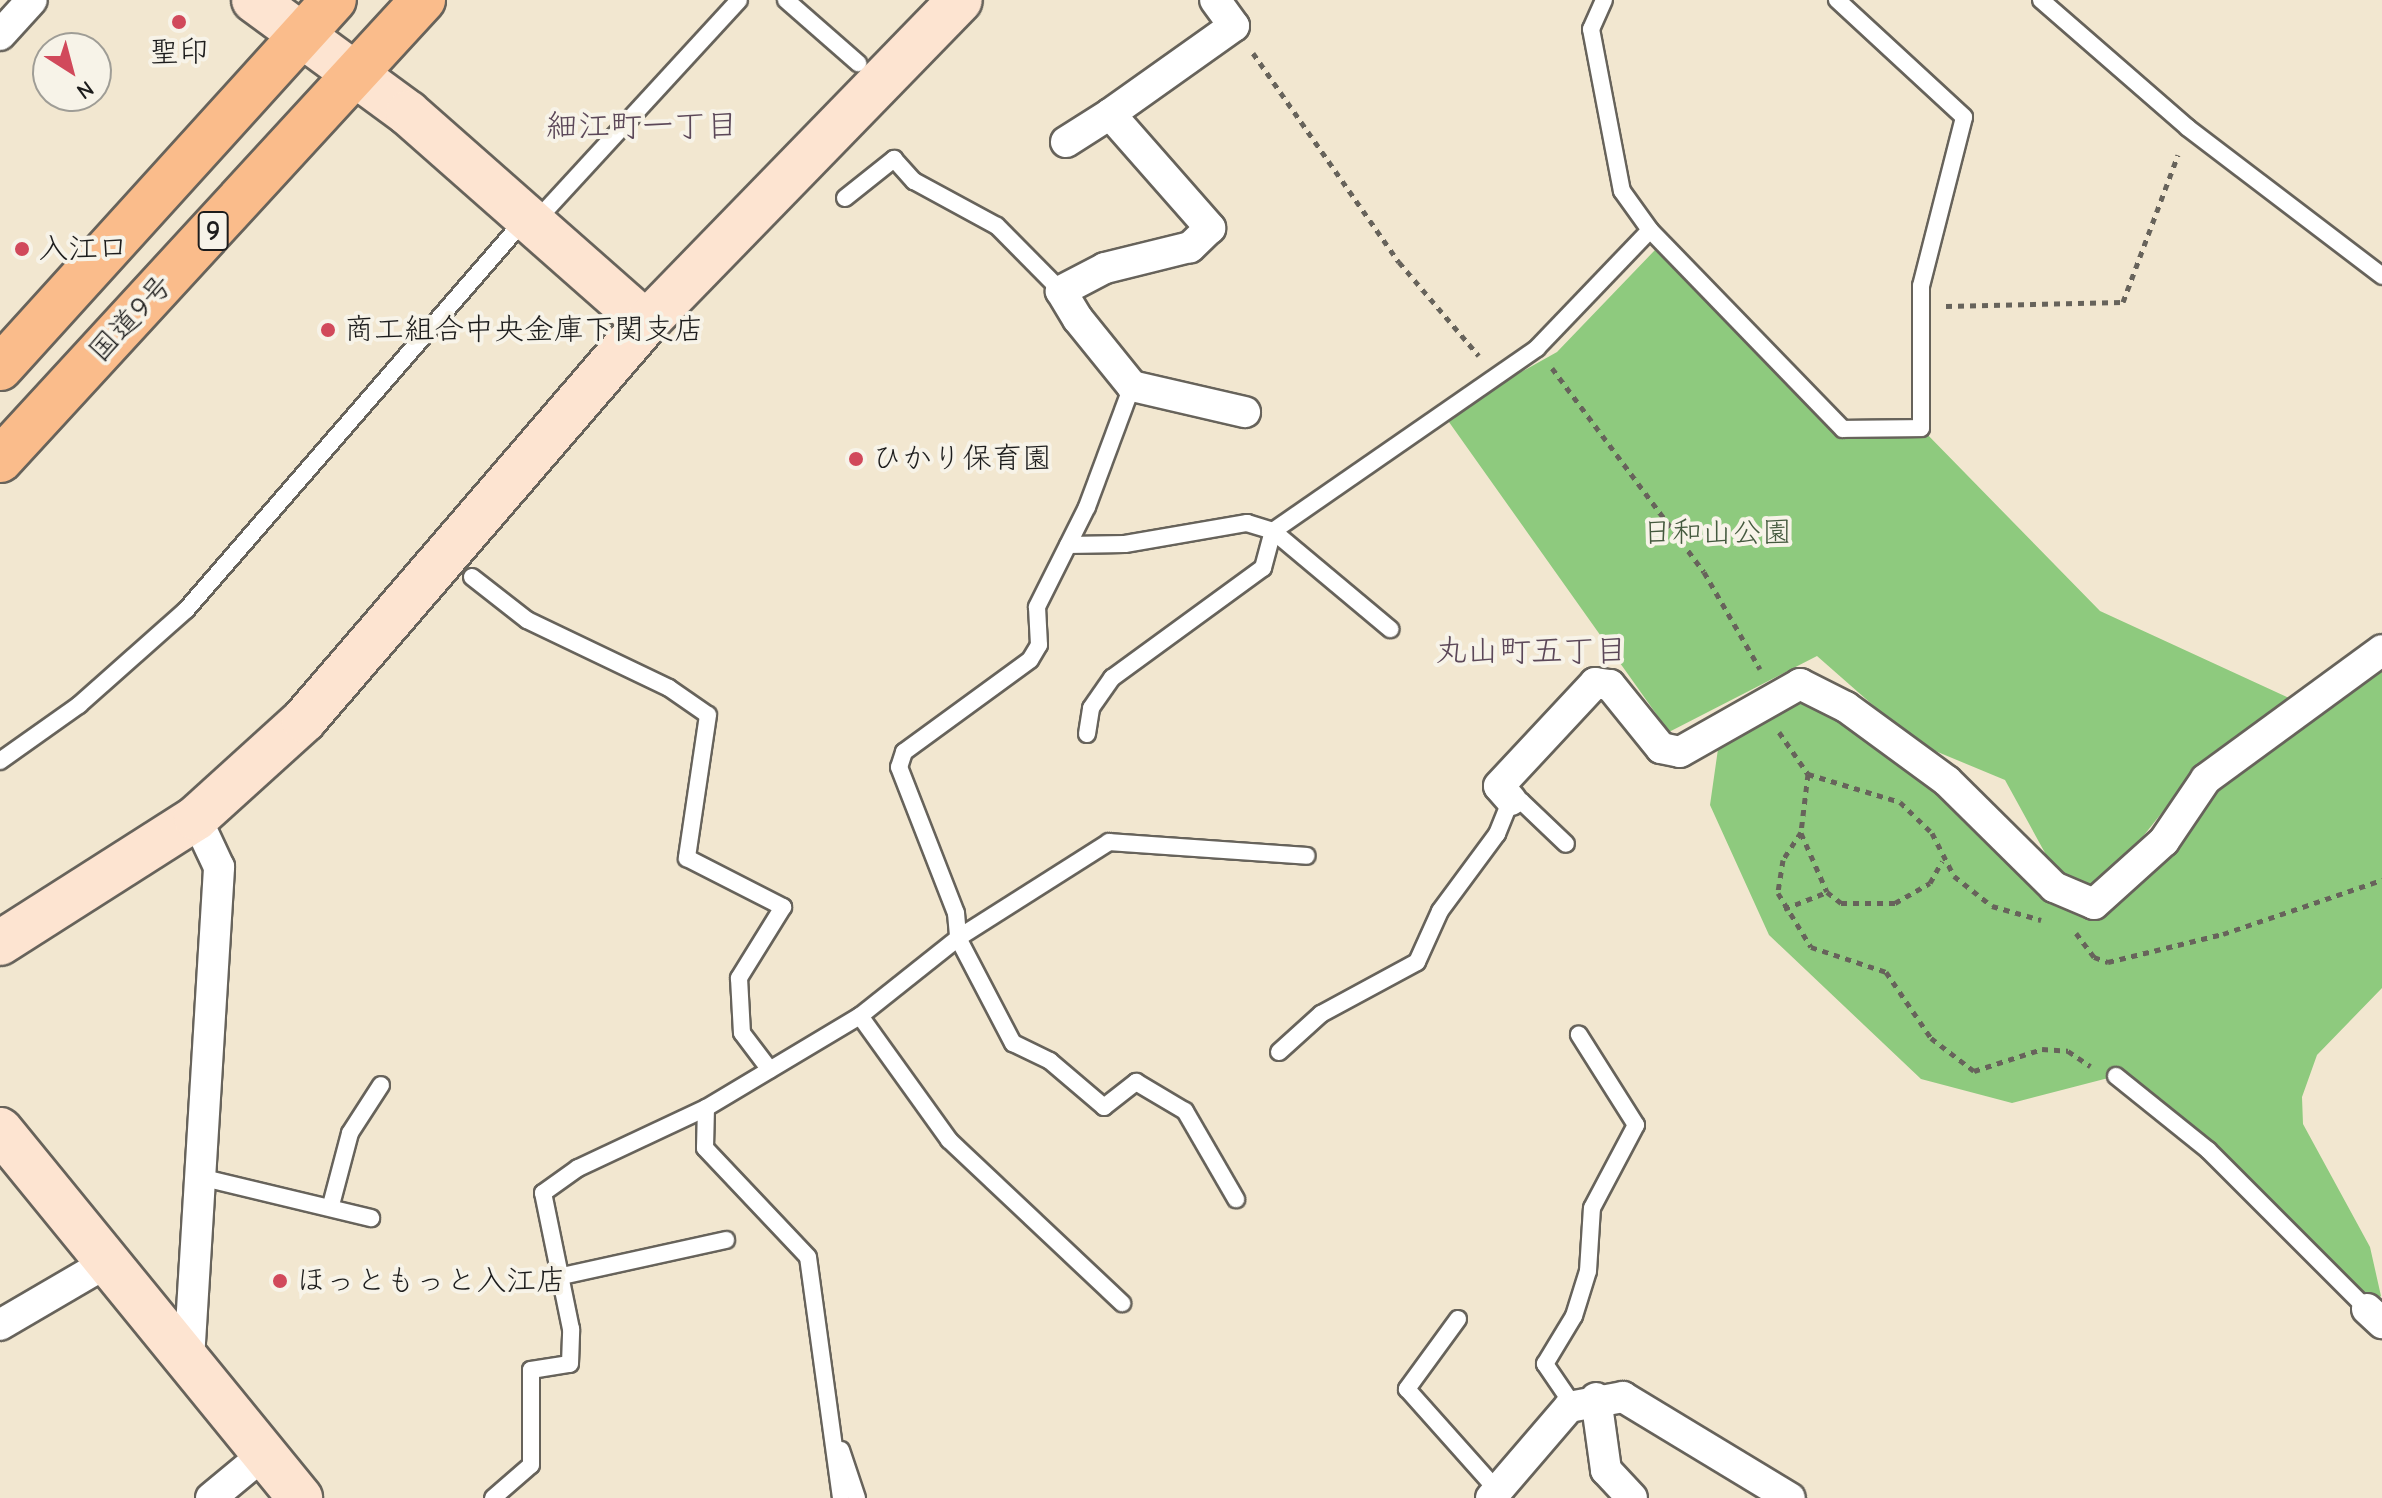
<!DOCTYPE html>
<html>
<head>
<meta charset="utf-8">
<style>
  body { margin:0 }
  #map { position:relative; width:2382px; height:1498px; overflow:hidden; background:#f2e7d0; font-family:"Comic Neue","Klee One",sans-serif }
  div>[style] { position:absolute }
  .green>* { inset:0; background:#8eca7e }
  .path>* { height:5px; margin-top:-2.5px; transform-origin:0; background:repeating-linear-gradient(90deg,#67635b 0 6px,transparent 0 12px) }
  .roads { filter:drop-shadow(2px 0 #67635b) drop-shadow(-2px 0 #67635b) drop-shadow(0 2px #67635b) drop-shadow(0 -2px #67635b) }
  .lane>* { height:16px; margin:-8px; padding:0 8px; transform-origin:8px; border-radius:8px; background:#fff }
  .street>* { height:30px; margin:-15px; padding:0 15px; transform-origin:15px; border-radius:15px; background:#fff }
  .secondary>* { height:44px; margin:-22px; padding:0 22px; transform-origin:22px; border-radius:22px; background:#fde4d1 }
  .highway>* { height:44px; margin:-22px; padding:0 22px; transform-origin:22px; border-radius:22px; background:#fabc8b }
  .dots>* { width:22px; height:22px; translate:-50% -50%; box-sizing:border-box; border:4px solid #f7f3e8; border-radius:50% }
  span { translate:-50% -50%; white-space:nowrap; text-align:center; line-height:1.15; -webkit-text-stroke:8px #f7f3e8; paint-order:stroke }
  .shield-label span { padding:2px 6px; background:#f7f3e8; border:2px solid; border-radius:6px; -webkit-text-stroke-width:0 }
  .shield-label { font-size:28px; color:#1c1c1c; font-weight:700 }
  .poi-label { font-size:30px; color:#1c1c1c }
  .left { translate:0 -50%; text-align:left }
  .street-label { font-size:30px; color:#1c1c1c }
  .park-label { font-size:30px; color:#44593e }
  .neighbourhood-label { font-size:32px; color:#5b4758 }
  .north { position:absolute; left:32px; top:32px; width:80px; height:80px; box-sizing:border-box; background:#f7f3e8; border:2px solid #9f9d96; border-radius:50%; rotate:144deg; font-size:22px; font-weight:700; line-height:32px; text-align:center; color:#1c1c1c }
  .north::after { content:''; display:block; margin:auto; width:28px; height:36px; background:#d1495b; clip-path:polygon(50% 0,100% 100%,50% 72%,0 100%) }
</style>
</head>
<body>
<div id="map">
  <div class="green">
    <div style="clip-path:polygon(1655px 250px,1837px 436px,1921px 428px,2100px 611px,2300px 703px,2203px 761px,2098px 893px,2061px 882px,2005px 780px,1916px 743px,1817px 656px,1669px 732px,1444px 415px,1557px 352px)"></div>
    <div style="clip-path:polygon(2382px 650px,2382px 988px,2317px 1055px,2302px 1097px,2303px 1124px,2370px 1247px,2381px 1296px,2367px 1309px,2208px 1150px,2116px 1076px,2012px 1103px,1921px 1079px,1769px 935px,1710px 805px,1721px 728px,1800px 684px,2094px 904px,2206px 779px)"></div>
  </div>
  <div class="path">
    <div style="left:1253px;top:53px;width:255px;rotate:55.1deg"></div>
    <div style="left:1399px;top:262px;width:123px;rotate:49.6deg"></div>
    <div style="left:1946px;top:306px;width:177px;rotate:-1.3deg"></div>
    <div style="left:2123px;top:302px;width:157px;rotate:-69.5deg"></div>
    <div style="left:1552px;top:368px;width:254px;rotate:53.3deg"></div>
    <div style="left:1704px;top:572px;width:112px;rotate:60deg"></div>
    <div style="left:1779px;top:732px;width:51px;rotate:55.4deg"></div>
    <div style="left:1808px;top:774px;width:96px;rotate:16.9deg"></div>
    <div style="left:1900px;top:802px;width:45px;rotate:44.1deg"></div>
    <div style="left:1932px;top:833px;width:48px;rotate:62.9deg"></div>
    <div style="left:1954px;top:876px;width:48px;rotate:38.3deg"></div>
    <div style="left:1992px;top:906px;width:51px;rotate:15.9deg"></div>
    <div style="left:1808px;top:774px;width:58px;rotate:96.9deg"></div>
    <div style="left:1801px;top:832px;width:33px;rotate:123deg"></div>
    <div style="left:1783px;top:860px;width:33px;rotate:99deg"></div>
    <div style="left:1778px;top:893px;width:63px;rotate:58.6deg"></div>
    <div style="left:1811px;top:947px;width:79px;rotate:18.4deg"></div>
    <div style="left:1886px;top:972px;width:80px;rotate:55.7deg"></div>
    <div style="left:1931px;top:1038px;width:54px;rotate:37.5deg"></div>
    <div style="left:1974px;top:1071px;width:71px;rotate:-17.9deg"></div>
    <div style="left:2042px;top:1049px;width:26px;rotate:4deg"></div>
    <div style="left:2068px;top:1051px;width:27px;rotate:34deg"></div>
    <div style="left:1801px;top:833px;width:64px;rotate:66.2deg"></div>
    <div style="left:1827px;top:892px;width:18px;rotate:38deg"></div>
    <div style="left:1841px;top:903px;width:54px"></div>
    <div style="left:1895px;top:903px;width:40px;rotate:-29.7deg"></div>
    <div style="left:1930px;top:883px;width:25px;rotate:-61deg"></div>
    <div style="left:1784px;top:909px;width:46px;rotate:-21.6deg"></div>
    <div style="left:2076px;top:933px;width:30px;rotate:53deg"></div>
    <div style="left:2094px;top:957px;width:15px;rotate:20deg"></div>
    <div style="left:2108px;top:962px;width:118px;rotate:-13.7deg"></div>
    <div style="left:2223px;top:934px;width:168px;rotate:-18.8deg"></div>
  </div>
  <div class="roads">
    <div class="lane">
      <div style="left:786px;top:0;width:96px;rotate:41.2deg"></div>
      <div style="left:1604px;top:0;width:32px;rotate:114deg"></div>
      <div style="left:1591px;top:29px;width:165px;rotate:79.2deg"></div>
      <div style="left:1622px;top:191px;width:48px;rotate:54.3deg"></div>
      <div style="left:1650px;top:230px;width:277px;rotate:45.9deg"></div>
      <div style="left:1843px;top:429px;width:78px;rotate:-0.7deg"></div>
      <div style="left:1921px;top:428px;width:142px;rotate:-90deg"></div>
      <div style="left:1921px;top:286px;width:174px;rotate:-75.7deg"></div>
      <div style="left:1964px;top:117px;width:173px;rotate:-137.3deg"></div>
      <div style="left:2041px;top:0;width:195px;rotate:41deg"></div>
      <div style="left:2188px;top:128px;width:244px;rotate:37.3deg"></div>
      <div style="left:845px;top:198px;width:63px;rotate:-38.5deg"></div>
      <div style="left:894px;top:159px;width:30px;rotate:48deg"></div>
      <div style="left:914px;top:181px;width:94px;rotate:28.5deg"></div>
      <div style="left:997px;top:226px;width:91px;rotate:45.4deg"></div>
      <div style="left:535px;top:222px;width:301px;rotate:-47.4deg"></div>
      <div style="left:1132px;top:386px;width:129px;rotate:110.4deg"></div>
      <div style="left:1087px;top:507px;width:112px;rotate:116.6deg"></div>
      <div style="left:1037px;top:607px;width:38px;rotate:87deg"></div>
      <div style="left:1039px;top:645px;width:17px;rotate:121deg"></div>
      <div style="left:1030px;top:660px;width:156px;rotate:143.9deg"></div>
      <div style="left:904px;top:752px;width:16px;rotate:108deg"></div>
      <div style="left:899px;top:767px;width:157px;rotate:68.7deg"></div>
      <div style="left:956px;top:913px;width:25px;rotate:85deg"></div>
      <div style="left:958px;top:938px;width:119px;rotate:62.4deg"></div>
      <div style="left:1013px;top:1043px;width:41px;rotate:25.9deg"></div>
      <div style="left:1050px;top:1061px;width:71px;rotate:40.4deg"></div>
      <div style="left:1104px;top:1107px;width:41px;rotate:-38deg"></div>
      <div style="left:1136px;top:1082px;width:57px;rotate:30.6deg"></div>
      <div style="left:1185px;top:1111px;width:102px;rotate:59.9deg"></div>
      <div style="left:1068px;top:545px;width:57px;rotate:-1deg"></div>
      <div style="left:1125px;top:544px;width:124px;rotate:-9.8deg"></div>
      <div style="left:1247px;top:523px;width:27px;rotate:17deg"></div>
      <div style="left:1273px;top:531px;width:153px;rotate:39.9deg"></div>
      <div style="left:472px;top:577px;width:70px;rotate:38deg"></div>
      <div style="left:527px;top:620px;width:157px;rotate:25.6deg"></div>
      <div style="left:669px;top:688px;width:47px;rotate:34.7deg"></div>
      <div style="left:708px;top:715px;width:145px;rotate:98.4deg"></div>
      <div style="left:687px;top:858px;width:108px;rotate:27deg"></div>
      <div style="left:783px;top:907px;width:84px;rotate:121.8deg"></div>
      <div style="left:739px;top:978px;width:55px;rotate:86.9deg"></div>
      <div style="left:742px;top:1033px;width:46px;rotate:52.9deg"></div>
      <div style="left:1087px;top:734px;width:26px;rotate:-81deg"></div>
      <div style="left:1091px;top:708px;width:37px;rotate:-55deg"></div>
      <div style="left:1112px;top:678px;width:187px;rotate:-36.1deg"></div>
      <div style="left:1263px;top:568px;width:38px;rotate:-75deg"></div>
      <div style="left:1273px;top:531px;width:321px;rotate:-34.7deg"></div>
      <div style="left:1537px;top:348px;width:163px;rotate:-46.2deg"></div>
      <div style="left:0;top:761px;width:97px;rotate:-35.3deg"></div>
      <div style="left:79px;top:705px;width:143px;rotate:-41.6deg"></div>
      <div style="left:186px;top:610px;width:519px;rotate:-49.06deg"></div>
      <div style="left:860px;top:1016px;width:153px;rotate:54.3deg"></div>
      <div style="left:949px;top:1140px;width:238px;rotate:43.3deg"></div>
      <div style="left:1279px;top:1052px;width:57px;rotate:-42.1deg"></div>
      <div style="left:1321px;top:1014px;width:109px;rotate:-28.4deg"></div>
      <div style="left:1417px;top:962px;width:56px;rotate:-65.7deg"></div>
      <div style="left:1440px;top:911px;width:96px;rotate:-53.5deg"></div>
      <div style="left:1497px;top:834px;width:37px;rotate:-68deg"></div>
      <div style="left:1511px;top:800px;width:10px;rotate:6deg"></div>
      <div style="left:1521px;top:801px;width:62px;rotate:43.7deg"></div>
      <div style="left:2116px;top:1076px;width:118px;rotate:38.8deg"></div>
      <div style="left:2208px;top:1150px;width:225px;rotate:45deg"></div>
      <div style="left:204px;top:1178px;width:172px;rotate:13.5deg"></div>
      <div style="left:331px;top:1205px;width:74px;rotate:-75.2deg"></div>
      <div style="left:350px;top:1133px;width:57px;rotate:-57.1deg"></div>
      <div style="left:562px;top:1276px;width:168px;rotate:-12.4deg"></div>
      <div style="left:1458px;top:1319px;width:87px;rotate:126.1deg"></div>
      <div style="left:1407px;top:1389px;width:137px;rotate:48.3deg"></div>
      <div style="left:1573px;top:1405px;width:50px;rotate:-124.3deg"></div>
      <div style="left:1545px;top:1364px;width:56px;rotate:-58.9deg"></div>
      <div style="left:1574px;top:1316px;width:47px;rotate:-72.7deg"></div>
      <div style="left:1588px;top:1271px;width:63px;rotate:-86.4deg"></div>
      <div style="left:1592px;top:1208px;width:94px;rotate:-62.1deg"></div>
      <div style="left:1636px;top:1125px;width:107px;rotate:-122.3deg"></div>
      <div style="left:841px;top:1450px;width:51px;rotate:71.6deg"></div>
      <div style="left:493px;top:1498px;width:50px;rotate:-41deg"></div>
      <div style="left:531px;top:1465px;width:95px;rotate:-90deg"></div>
      <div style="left:531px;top:1370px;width:39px;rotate:-9deg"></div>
      <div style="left:570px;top:1364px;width:35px;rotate:-88deg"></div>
      <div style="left:571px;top:1329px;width:139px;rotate:-101.6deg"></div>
      <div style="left:543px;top:1193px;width:43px;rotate:-35.5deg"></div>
      <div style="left:578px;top:1168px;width:141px;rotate:-25.1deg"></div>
      <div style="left:841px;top:1498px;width:243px;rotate:-97.8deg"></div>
      <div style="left:808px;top:1257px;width:150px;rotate:-133.4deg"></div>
      <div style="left:705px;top:1148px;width:40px;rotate:-88.6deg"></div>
      <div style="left:706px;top:1108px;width:179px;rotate:-30.9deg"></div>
      <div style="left:860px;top:1016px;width:125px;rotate:-38.5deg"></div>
      <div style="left:958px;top:938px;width:179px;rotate:-32.4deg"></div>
      <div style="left:1109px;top:842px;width:198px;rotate:4deg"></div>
    </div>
    <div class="street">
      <div style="left:0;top:35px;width:47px;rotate:-47.6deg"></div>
      <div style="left:1110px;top:114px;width:152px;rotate:-35.4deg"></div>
      <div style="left:1234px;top:26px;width:32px;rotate:-126deg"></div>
      <div style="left:1066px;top:142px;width:52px;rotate:-32.5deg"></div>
      <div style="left:1110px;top:114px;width:152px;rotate:48.7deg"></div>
      <div style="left:1210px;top:228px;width:28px;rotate:136deg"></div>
      <div style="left:1190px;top:247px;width:88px;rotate:166.1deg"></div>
      <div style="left:1105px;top:268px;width:50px;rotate:152.4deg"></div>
      <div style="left:1061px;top:291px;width:33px;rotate:59deg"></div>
      <div style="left:1078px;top:319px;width:86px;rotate:51.1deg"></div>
      <div style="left:1132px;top:386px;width:116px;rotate:13deg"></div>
      <div style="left:1511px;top:800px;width:18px;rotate:-131deg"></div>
      <div style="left:1499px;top:786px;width:141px;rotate:-47deg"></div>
      <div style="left:1595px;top:683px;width:15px;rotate:8deg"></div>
      <div style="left:1610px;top:685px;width:81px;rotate:51deg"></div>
      <div style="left:1661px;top:748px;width:19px;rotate:12deg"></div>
      <div style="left:1680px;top:752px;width:138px;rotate:-29.5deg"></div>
      <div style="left:1800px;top:684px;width:51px;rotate:26.6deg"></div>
      <div style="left:1846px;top:707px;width:125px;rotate:36.2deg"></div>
      <div style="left:1947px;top:781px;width:151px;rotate:44.7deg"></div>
      <div style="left:2054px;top:887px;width:43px;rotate:23deg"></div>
      <div style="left:2094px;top:904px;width:94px;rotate:-42deg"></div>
      <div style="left:2164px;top:841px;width:75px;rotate:-55.9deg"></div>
      <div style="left:2206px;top:779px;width:218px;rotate:-36.2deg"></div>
      <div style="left:2367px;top:1309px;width:21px;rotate:43deg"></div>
      <div style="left:0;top:1325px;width:125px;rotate:-30.3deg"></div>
      <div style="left:189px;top:1359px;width:493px;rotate:-86.5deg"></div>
      <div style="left:219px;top:867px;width:54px;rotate:-115.1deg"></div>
      <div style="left:1596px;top:1398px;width:73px;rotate:82.1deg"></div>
      <div style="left:1606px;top:1470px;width:38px;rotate:47deg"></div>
      <div style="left:211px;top:1498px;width:69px;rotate:-39.7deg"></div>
      <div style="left:1491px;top:1498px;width:120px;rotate:-49.4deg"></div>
      <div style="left:1569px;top:1407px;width:55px;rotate:-10.5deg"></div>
      <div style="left:1623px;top:1397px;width:195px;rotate:31.2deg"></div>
    </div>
    <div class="secondary">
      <div style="left:254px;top:0;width:191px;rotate:36.3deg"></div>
      <div style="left:408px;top:113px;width:317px;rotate:41.4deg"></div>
      <div style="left:0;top:943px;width:232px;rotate:-32.5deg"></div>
      <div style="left:196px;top:818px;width:146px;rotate:-42.2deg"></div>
      <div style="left:304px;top:720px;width:524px;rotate:-49.26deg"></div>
      <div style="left:646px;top:323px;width:450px;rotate:-45.8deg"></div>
      <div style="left:0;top:1130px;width:475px;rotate:50.8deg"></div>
    </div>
    <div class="highway">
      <div style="left:0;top:368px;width:497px;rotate:-47.8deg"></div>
      <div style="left:0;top:460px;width:625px;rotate:-47.4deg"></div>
    </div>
  </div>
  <div class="dots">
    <div style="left:179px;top:22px;background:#d1495b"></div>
    <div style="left:22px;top:249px;background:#d1495b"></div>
    <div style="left:328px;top:330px;background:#d1495b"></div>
    <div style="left:856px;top:459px;background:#d1495b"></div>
    <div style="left:280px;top:1281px;background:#d1495b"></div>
  </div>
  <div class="shield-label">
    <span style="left:213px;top:231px">9</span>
  </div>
  <div class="poi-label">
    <span style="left:179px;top:53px">聖印</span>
    <span class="left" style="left:38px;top:249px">入江口</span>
    <span class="left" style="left:344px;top:330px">商工組合中央金庫下関支店</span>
    <span class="left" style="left:872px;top:459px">ひかり保育園</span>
    <span class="left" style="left:296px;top:1281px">ほっともっと入江店</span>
  </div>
  <div class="street-label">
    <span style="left:131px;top:319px;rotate:-47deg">国道9号</span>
  </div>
  <div class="park-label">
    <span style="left:1717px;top:533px">日和山公園</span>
  </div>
  <div class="neighbourhood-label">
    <span style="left:642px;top:126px">細江町一丁目</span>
    <span style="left:1531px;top:651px">丸山町五丁目</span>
  </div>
  <div class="north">N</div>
</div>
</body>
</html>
